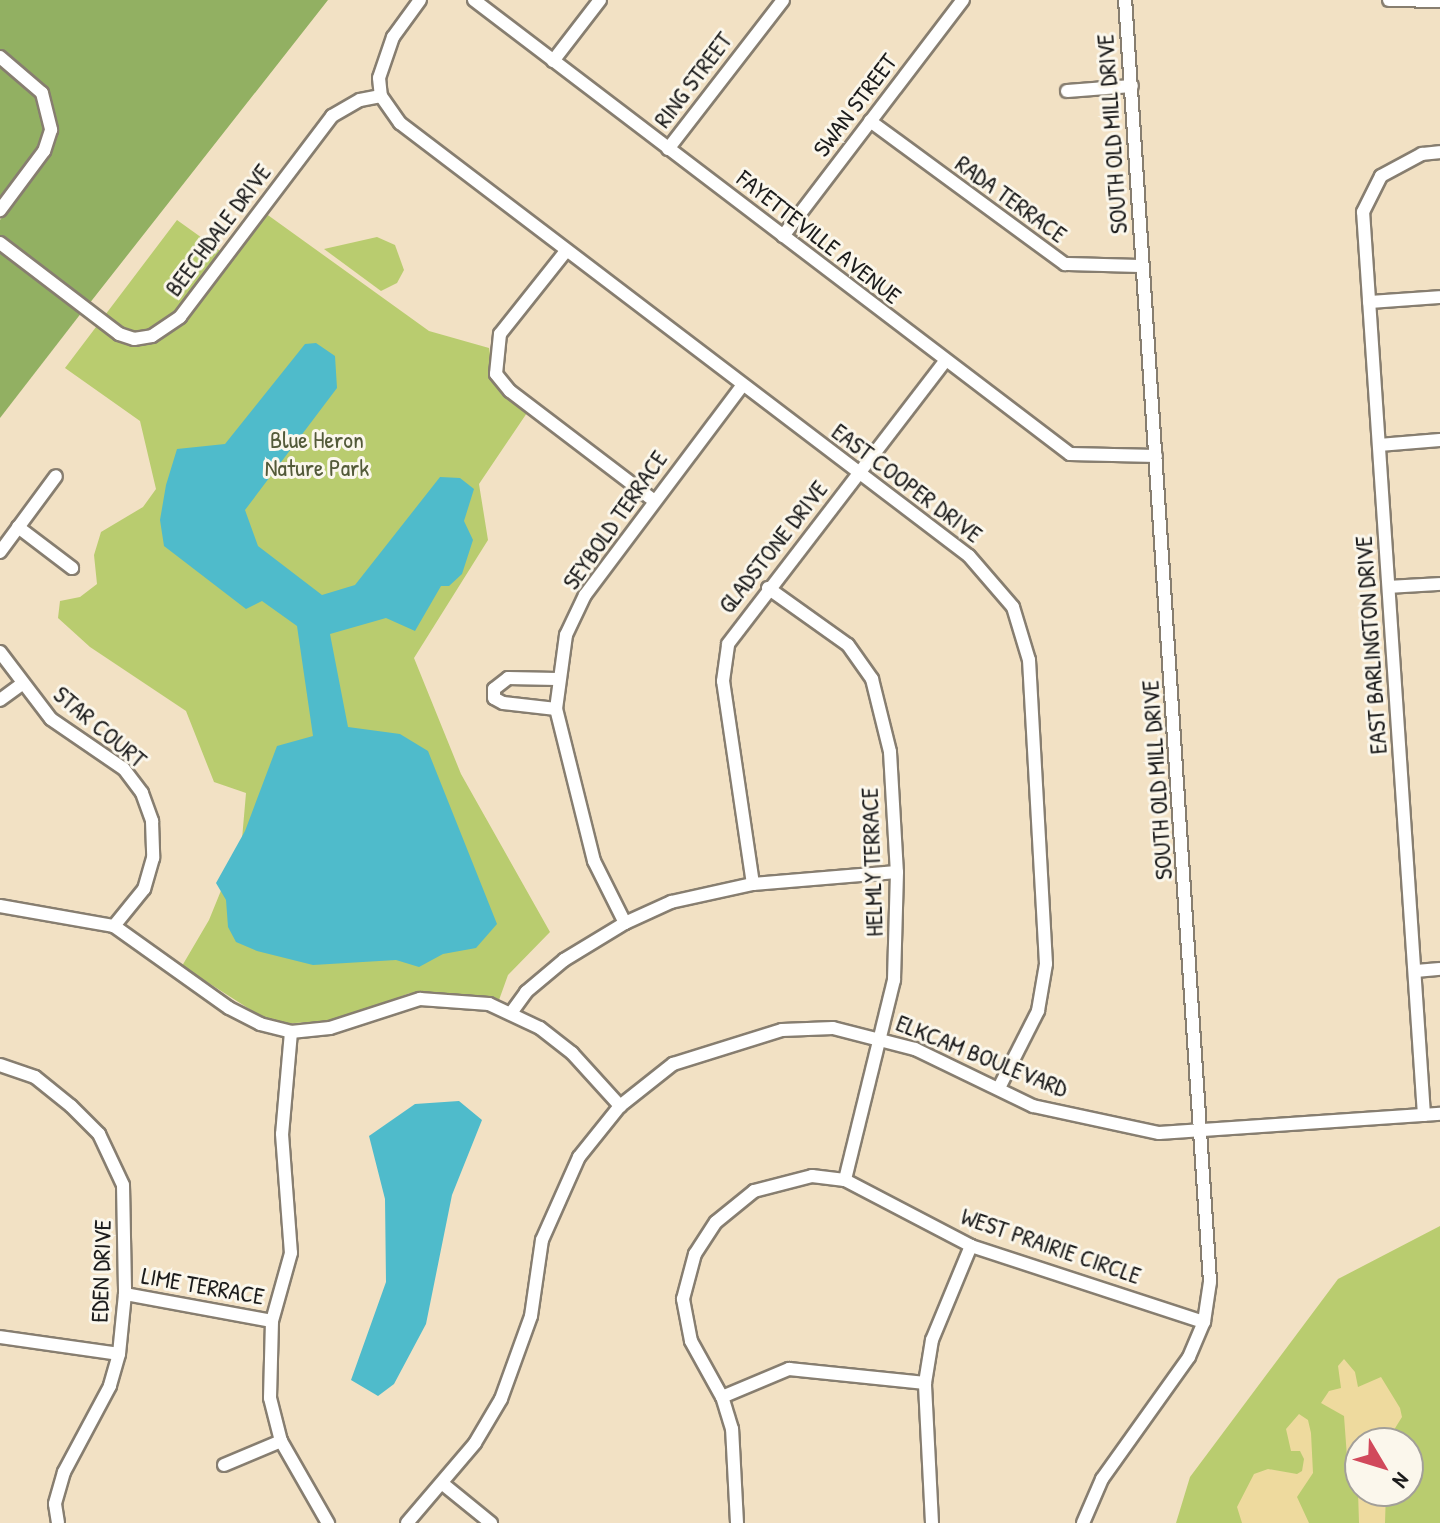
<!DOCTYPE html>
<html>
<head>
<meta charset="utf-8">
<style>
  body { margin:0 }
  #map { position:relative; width:1440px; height:1523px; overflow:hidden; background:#f2e1c4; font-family:"Patrick Hand",sans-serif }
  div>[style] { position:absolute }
  .green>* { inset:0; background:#b9cc6f }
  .forest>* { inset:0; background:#92b062 }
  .sand>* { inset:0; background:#eeda9e }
  .water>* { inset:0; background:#4fbbcb }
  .roads { filter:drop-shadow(2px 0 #877e70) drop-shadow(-2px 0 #877e70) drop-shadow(0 2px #877e70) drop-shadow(0 -2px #877e70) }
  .minor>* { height:12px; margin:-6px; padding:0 6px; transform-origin:6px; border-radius:6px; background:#fff }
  span { translate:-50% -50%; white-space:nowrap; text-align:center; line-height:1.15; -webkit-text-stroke:6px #fbf7ec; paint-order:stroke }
  .street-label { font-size:24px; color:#1c1c1c }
  .park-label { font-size:24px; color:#535a39 }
  .north { position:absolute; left:1344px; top:1427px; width:80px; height:80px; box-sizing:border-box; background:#fbf7ec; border:2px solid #a29f99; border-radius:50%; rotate:128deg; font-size:22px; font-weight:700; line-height:32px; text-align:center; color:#1c1c1c }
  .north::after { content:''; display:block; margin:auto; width:28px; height:36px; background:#d1495b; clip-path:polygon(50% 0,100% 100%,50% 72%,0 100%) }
</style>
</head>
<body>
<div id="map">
  <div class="green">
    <div style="clip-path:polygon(265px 213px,429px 331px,489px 348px,494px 377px,531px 407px,479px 484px,488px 540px,414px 658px,461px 774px,550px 932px,508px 975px,499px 1000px,410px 993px,336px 1021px,273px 1024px,182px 966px,209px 920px,242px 839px,246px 793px,214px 782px,186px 711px,90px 647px,58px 618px,60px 601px,80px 597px,97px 584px,94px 555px,101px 532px,143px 507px,156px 489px,140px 421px,65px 368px,177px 220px,230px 258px)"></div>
    <div style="clip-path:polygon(377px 237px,395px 245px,404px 270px,397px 283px,381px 291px,324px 249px)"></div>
    <div style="clip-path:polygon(evenodd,1440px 1226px,1440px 1523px,1176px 1523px,1190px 1477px,1338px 1279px,1440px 1226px,1360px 1443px,1408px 1443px,1408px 1491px,1360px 1491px,1360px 1443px)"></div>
  </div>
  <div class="forest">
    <div style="clip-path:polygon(0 0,328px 0,89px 304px,0 237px,0 220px,49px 153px,57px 130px,47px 90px,0 50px)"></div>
    <div style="clip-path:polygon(0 63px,38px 96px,45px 128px,39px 148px,0 200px)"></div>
    <div style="clip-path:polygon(0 250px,82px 312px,0 418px)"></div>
  </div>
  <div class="sand">
    <div style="clip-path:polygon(1344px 1359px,1355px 1372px,1358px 1387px,1381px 1377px,1400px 1408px,1402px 1417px,1389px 1438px,1360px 1443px,1360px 1491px,1386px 1491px,1385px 1523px,1359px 1523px,1358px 1491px,1348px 1471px,1344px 1416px,1321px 1403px,1329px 1391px,1341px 1388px,1338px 1366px)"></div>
    <div style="clip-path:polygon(1299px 1414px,1308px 1420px,1311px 1433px,1313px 1473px,1297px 1497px,1309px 1523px,1242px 1523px,1237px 1507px,1254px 1474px,1268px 1469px,1297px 1474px,1302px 1471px,1304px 1459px,1300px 1451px,1291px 1451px,1286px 1429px)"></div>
  </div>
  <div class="water">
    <div style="clip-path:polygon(316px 343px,335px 356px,337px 388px,245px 510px,258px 546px,322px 595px,355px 585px,440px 477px,460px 478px,474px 489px,464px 521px,473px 540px,462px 574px,449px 586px,441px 586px,415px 631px,386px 618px,330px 634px,348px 727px,400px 734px,428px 751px,497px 924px,476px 948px,443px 954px,419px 967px,396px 960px,313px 965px,257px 951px,236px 942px,228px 927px,226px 900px,216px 883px,245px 831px,277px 746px,313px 736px,297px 626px,262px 601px,246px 609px,164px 546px,160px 520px,166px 485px,177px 449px,225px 444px,305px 344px)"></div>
    <div style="clip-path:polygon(459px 1101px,482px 1120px,452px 1195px,426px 1324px,394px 1384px,378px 1396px,351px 1380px,386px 1282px,385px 1199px,369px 1136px,415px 1104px)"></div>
  </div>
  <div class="roads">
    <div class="minor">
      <div style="left:420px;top:0;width:46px;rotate:126.1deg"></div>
      <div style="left:393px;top:37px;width:43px;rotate:108.9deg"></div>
      <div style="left:379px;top:78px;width:18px;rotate:84deg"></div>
      <div style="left:381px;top:96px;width:33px;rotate:55deg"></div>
      <div style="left:400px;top:123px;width:715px;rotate:37.27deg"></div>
      <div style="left:969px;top:556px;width:67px;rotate:49.2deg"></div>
      <div style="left:1013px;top:607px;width:55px;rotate:73.2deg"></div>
      <div style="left:1029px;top:660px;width:304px;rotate:86.8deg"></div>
      <div style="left:1046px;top:964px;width:48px;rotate:99.7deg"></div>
      <div style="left:1038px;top:1011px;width:86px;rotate:116.9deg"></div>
      <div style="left:474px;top:0;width:749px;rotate:37.3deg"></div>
      <div style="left:1070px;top:454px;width:86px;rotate:1.3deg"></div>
      <div style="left:1389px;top:0;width:51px;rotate:1.1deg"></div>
      <div style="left:0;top:57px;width:55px;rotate:40.6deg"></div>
      <div style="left:42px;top:93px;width:38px;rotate:76deg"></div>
      <div style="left:51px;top:130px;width:22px;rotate:108deg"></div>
      <div style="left:44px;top:151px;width:74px;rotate:126.7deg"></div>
      <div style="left:553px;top:61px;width:77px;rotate:-52.4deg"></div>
      <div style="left:1067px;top:91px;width:65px;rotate:-4.4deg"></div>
      <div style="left:870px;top:121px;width:242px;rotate:36.3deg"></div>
      <div style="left:1065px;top:264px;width:77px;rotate:1.5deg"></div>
      <div style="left:668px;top:149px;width:188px;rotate:-52.3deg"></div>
      <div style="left:783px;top:236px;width:297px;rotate:-52.7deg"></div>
      <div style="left:0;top:243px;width:150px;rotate:37.4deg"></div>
      <div style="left:119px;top:334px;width:16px;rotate:18deg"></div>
      <div style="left:134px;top:339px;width:18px;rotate:-9deg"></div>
      <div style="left:152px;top:336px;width:34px;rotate:-34deg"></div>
      <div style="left:180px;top:317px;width:252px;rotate:-52.9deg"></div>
      <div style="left:332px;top:116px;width:32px;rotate:-30deg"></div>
      <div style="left:360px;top:100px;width:21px;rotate:-11deg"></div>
      <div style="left:566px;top:251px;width:106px;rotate:128.5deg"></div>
      <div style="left:500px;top:334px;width:40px;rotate:95.7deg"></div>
      <div style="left:496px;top:374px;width:22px;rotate:51deg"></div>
      <div style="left:510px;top:391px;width:180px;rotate:37.3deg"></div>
      <div style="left:1369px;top:302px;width:71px;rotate:-4deg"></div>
      <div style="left:1379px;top:445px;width:61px;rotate:-4.7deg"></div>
      <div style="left:18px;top:527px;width:68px;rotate:37.2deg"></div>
      <div style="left:0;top:552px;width:94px;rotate:-53.6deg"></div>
      <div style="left:1389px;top:587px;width:51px;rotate:-3.4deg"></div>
      <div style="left:768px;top:588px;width:98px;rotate:35.5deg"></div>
      <div style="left:848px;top:645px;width:42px;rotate:54.8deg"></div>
      <div style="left:872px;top:679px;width:75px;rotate:76.1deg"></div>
      <div style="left:890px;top:752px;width:120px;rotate:86.7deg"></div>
      <div style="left:897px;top:872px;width:108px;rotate:91.6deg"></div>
      <div style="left:894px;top:980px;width:206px;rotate:103.8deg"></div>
      <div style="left:0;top:652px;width:84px;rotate:52.7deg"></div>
      <div style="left:51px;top:719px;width:88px;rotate:34.4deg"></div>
      <div style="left:124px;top:769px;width:30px;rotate:53deg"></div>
      <div style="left:142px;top:793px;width:30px;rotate:70deg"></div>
      <div style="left:152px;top:821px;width:37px;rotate:88deg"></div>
      <div style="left:153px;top:858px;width:32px;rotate:106deg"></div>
      <div style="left:144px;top:889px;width:48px;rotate:129deg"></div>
      <div style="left:0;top:700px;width:26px;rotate:-36deg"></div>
      <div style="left:556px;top:709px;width:53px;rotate:-173.5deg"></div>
      <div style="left:503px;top:703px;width:10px;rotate:-151deg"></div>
      <div style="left:494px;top:698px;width:9px;rotate:-90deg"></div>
      <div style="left:494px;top:689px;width:18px;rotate:-38deg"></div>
      <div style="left:508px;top:678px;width:49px;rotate:1.2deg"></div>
      <div style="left:753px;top:884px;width:205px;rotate:-98.4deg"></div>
      <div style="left:723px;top:681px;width:37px;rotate:-82deg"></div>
      <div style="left:728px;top:644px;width:355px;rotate:-52.5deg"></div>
      <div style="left:0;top:906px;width:116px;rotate:10deg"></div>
      <div style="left:114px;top:926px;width:141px;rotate:35.5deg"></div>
      <div style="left:229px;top:1008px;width:35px;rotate:27deg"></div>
      <div style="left:260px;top:1024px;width:32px;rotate:14deg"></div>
      <div style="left:291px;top:1032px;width:39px;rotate:-6deg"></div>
      <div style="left:330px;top:1028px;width:95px;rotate:-17.9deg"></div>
      <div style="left:420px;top:999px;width:69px;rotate:4.1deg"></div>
      <div style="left:489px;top:1004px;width:56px;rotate:25.2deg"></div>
      <div style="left:540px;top:1028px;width:41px;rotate:38deg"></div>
      <div style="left:572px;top:1053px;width:72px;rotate:47.8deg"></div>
      <div style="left:625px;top:923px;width:69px;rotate:-116.6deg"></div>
      <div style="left:594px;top:861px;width:157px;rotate:-104deg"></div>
      <div style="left:556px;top:709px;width:75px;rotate:-82.3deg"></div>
      <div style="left:566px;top:635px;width:44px;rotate:-64.6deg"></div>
      <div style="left:585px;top:595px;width:261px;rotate:-53.1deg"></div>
      <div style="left:1416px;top:971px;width:24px;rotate:-5deg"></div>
      <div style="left:511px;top:1013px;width:26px;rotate:-54deg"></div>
      <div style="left:526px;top:992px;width:50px;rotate:-40.1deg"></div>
      <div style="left:564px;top:960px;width:71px;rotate:-31.2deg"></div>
      <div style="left:625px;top:923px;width:51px;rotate:-24.5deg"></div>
      <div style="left:671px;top:902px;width:84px;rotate:-12.4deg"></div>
      <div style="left:753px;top:884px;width:144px;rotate:-4.8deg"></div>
      <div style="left:291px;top:1032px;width:102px;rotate:95deg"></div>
      <div style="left:282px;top:1134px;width:119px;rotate:85.7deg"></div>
      <div style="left:291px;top:1253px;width:71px;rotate:105.6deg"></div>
      <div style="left:272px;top:1321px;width:77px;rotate:91.5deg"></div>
      <div style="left:270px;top:1398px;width:44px;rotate:75.7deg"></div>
      <div style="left:281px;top:1441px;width:95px;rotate:60.2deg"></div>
      <div style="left:0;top:1065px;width:37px;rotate:19deg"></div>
      <div style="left:35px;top:1077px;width:46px;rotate:38.9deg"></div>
      <div style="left:71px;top:1106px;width:40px;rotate:45deg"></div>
      <div style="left:99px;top:1134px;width:56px;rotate:64.8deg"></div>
      <div style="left:123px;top:1185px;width:109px;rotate:88.9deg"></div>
      <div style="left:125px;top:1294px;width:60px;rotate:95.7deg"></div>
      <div style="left:119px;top:1354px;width:33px;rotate:106deg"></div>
      <div style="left:110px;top:1386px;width:98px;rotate:118.1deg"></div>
      <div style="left:64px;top:1472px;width:33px;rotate:106deg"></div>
      <div style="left:55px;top:1504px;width:19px;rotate:81deg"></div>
      <div style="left:1424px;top:1115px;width:905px;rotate:-93.86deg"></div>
      <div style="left:1363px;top:212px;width:40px;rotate:-63.4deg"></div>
      <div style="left:1381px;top:176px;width:47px;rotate:-28.2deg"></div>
      <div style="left:1422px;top:154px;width:18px;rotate:-6deg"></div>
      <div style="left:125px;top:1294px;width:149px;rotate:10.4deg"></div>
      <div style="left:0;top:1337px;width:120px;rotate:8.1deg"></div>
      <div style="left:722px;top:1397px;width:73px;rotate:-22.7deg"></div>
      <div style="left:789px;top:1369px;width:137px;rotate:5.9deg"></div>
      <div style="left:224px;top:1465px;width:62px;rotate:-22.8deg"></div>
      <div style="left:443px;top:1484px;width:62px;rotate:39.1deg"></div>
      <div style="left:407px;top:1523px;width:105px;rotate:-49.6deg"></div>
      <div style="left:475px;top:1443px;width:51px;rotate:-59.4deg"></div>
      <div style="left:501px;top:1399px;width:88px;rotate:-70.1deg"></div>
      <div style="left:531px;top:1316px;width:77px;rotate:-81.8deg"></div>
      <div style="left:542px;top:1240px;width:91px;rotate:-66deg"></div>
      <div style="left:579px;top:1157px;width:65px;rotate:-51.2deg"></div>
      <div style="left:620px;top:1106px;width:68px;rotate:-38.4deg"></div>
      <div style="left:673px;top:1064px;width:114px;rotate:-17.3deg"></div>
      <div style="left:782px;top:1030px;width:51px;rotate:-2.2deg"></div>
      <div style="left:833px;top:1028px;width:85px;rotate:14.4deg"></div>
      <div style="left:915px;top:1049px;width:131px;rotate:25.8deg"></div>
      <div style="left:1033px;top:1106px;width:129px;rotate:12.1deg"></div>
      <div style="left:1159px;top:1133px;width:282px;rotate:-3.9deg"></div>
      <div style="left:737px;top:1523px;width:94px;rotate:-93deg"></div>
      <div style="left:732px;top:1429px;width:34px;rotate:-107deg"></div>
      <div style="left:722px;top:1397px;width:64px;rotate:-119deg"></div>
      <div style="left:691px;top:1341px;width:43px;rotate:-100.8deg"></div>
      <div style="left:683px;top:1299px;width:47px;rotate:-75.1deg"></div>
      <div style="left:695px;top:1254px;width:38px;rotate:-57deg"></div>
      <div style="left:716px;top:1222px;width:49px;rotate:-39.2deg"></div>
      <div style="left:754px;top:1191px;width:60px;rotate:-14.5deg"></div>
      <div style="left:812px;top:1176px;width:33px;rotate:7deg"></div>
      <div style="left:845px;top:1180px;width:142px;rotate:27.6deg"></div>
      <div style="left:971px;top:1246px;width:245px;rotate:18.1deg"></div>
      <div style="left:932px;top:1523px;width:140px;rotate:-92.9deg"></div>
      <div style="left:925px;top:1383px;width:44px;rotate:-80.8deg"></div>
      <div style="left:932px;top:1340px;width:102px;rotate:-67.5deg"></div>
      <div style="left:1083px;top:1523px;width:48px;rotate:-66.6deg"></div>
      <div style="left:1102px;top:1479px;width:150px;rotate:-54.5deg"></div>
      <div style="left:1189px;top:1357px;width:38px;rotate:-67deg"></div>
      <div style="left:1204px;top:1322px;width:40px;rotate:-81.5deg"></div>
      <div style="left:1210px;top:1282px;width:1285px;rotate:-93.79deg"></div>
    </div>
  </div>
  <div class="street-label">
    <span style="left:693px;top:80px;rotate:-53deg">RING STREET</span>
    <span style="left:855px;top:105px;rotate:-53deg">SWAN STREET</span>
    <span style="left:1112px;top:134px;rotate:-94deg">SOUTH OLD MILL DRIVE</span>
    <span style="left:1011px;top:199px;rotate:36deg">RADA TERRACE</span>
    <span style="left:218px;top:230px;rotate:-53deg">BEECHDALE DRIVE</span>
    <span style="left:819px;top:237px;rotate:38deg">FAYETTEVILLE AVENUE</span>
    <span style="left:907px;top:483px;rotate:37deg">EAST COOPER DRIVE</span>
    <span style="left:615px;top:520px;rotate:-55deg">SEYBOLD TERRACE</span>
    <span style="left:773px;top:547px;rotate:-52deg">GLADSTONE DRIVE</span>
    <span style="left:1371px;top:645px;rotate:-94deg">EAST BARLINGTON DRIVE</span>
    <span style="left:100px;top:727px;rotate:40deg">STAR COURT</span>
    <span style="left:1157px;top:780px;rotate:-94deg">SOUTH OLD MILL DRIVE</span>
    <span style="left:872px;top:862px;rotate:-92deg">HELMLY TERRACE</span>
    <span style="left:982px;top:1056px;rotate:22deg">ELKCAM BOULEVARD</span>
    <span style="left:1051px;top:1246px;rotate:19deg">WEST PRAIRIE CIRCLE</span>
    <span style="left:101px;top:1271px;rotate:-88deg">EDEN DRIVE</span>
    <span style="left:203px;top:1286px;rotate:10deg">LIME TERRACE</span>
  </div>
  <div class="park-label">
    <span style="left:317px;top:454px">Blue Heron<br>Nature Park</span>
  </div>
  <div class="north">N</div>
</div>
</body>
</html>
